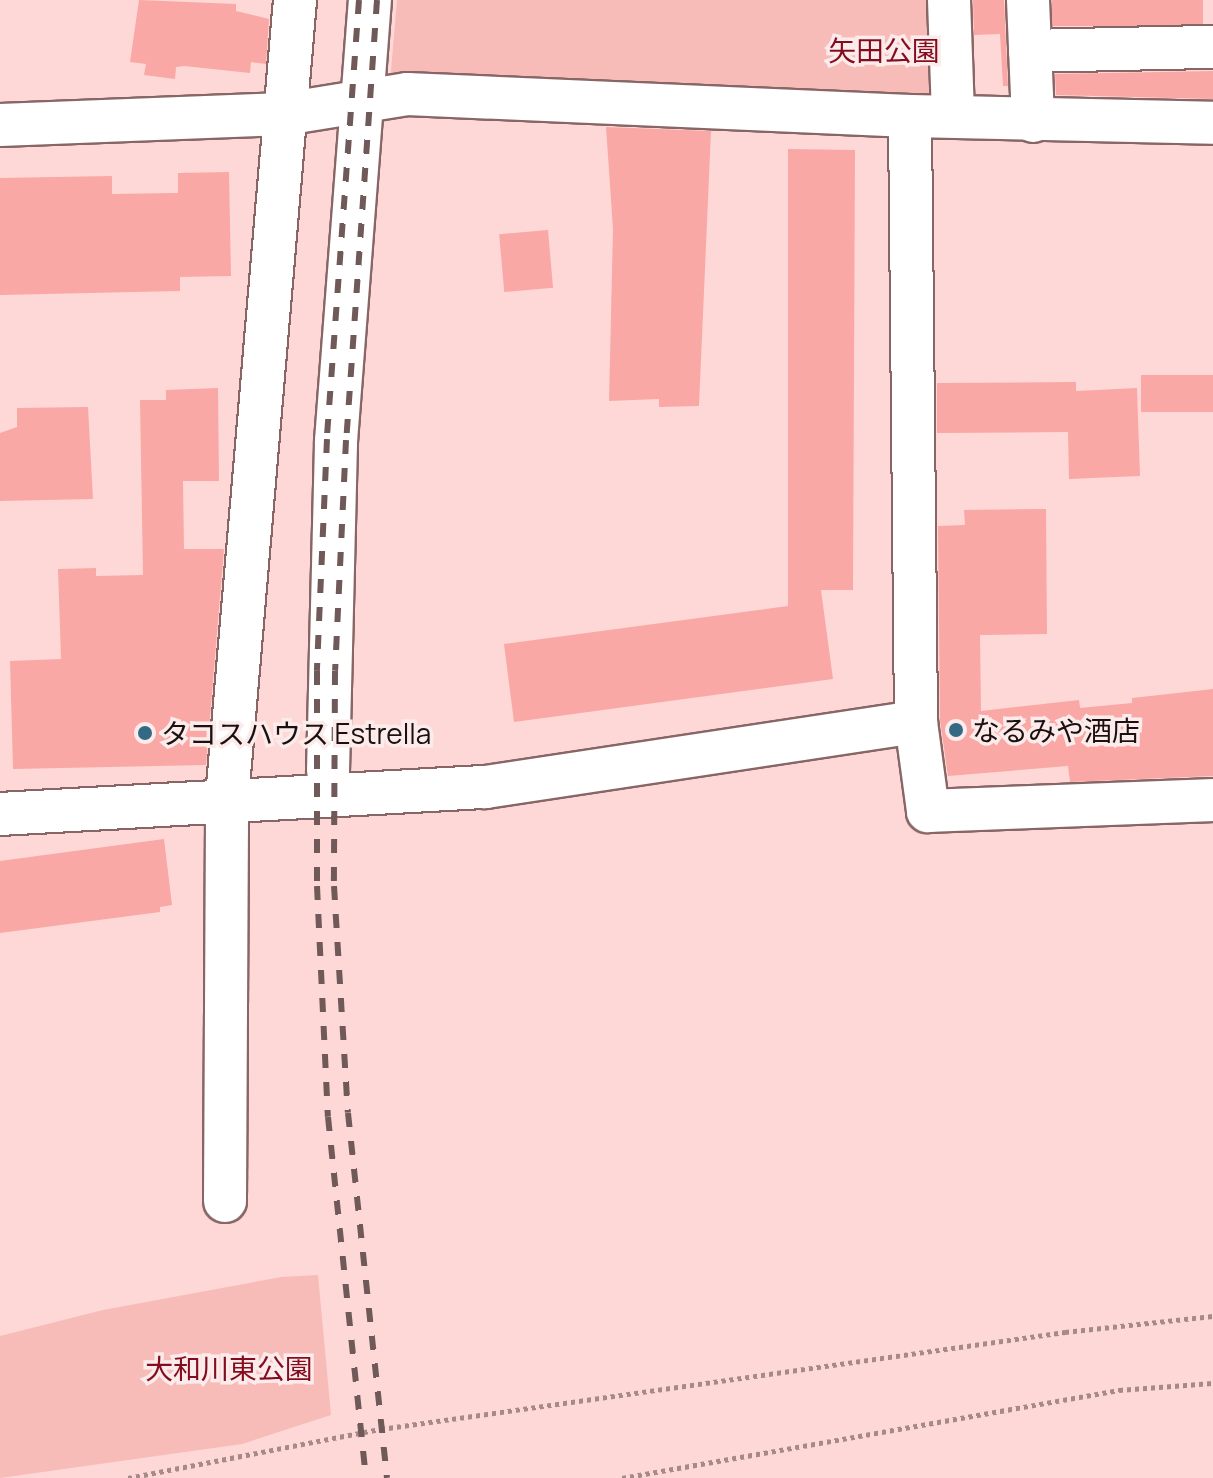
<!DOCTYPE html>
<html>
<head>
<meta charset="utf-8">
<style>
  body { margin:0 }
  #map { position:relative; width:1213px; height:1478px; overflow:hidden; background:#fed8d6; font-family:Manrope,"Noto Sans JP",sans-serif }
  div>[style] { position:absolute }
  .green>* { inset:0; background:#f7bbb8 }
  .building>* { inset:0; background:#f9a8a5; transform-origin:0 0 }
  .path>* { height:5px; margin-top:-2.5px; transform-origin:0; background:repeating-linear-gradient(90deg,#a68a89 0 4px,transparent 0 8px) }
  .roads { filter:drop-shadow(2px 0 #876665) drop-shadow(-2px 0 #876665) drop-shadow(0 2px #876665) drop-shadow(0 -2px #876665) }
  .minor>* { height:42px; margin:-21px; padding:0 21px; transform-origin:21px; border-radius:21px; background:#fff }
  .rail>* { height:6px; margin-top:-3px; transform-origin:0; background:repeating-linear-gradient(90deg,#705a59 0 14px,transparent 0 28px) }
  .dots>* { width:22px; height:22px; translate:-50% -50%; box-sizing:border-box; border:4px solid #fbebea; border-radius:50% }
  span { translate:-50% -50%; white-space:nowrap; text-align:center; line-height:1.15; -webkit-text-stroke:7px #fbebea; paint-order:stroke }
  .park-label { font-size:28px; color:#840c1e }
  .poi-label { font-size:28px; color:#1b0f0f }
  .left { translate:0 -50%; text-align:left }
</style>
</head>
<body>
<div id="map">
  <div class="green">
    <div style="clip-path:polygon(397px 0,940px 0,933px 102px,390px 83px)"></div>
    <div style="clip-path:polygon(318px 1275px,331px 1415px,242px 1444px,0 1478px,0 1336px,103px 1310px,281px 1277px)"></div>
  </div>
  <div class="building">
    <div style="clip-path:polygon(139px 0,236px 4px,236px 11px,269px 19px,266px 64px,251px 62px,250px 73px,184px 66px,176px 67px,175px 79px,144px 75px,146px 64px,130px 62px)"></div>
    <div style="clip-path:polygon(973px 0,1004px 0,1008px 86px,1003px 86px,1000px 34px,974px 35px)"></div>
    <div style="left:1052px;top:0;width:151px;height:26px"></div>
    <div style="clip-path:polygon(1213px 71px,1213px 99px,1056px 95px,1055px 74px)"></div>
    <div style="clip-path:polygon(606px 127px,711px 131px,699px 406px,659px 407px,659px 399px,609px 401px,613px 229px)"></div>
    <div style="clip-path:polygon(788px 149px,855px 150px,853px 590px,821px 590px,833px 679px,514px 722px,504px 644px,788px 606px)"></div>
    <div style="clip-path:polygon(229px 172px,231px 276px,180px 277px,180px 291px,0 295px,0 178px,112px 176px,112px 194px,178px 193px,178px 173px)"></div>
    <div style="left:548px;top:230px;width:58px;height:49px;rotate:85deg"></div>
    <div style="left:1141px;top:375px;width:72px;height:37px"></div>
    <div style="clip-path:polygon(1076px 382px,1076px 391px,1137px 388px,1140px 476px,1069px 479px,1068px 432px,937px 433px,937px 383px)"></div>
    <div style="clip-path:polygon(218px 388px,219px 481px,183px 481px,184px 549px,224px 549px,206px 765px,13px 769px,10px 661px,61px 659px,58px 569px,96px 568px,96px 576px,143px 575px,140px 400px,166px 400px,166px 390px)"></div>
    <div style="clip-path:polygon(88px 407px,93px 499px,0 501px,0 433px,17px 427px,17px 408px)"></div>
    <div style="clip-path:polygon(1046px 509px,1047px 634px,980px 635px,981px 711px,1079px 700px,1080px 708px,1132px 703px,1132px 698px,1213px 689px,1213px 776px,1070px 782px,1068px 766px,948px 776px,940px 720px,938px 526px,965px 525px,964px 510px)"></div>
    <div style="clip-path:polygon(164px 839px,172px 905px,160px 907px,160px 912px,0 933px,0 861px)"></div>
  </div>
  <div class="path">
    <div style="left:128px;top:1478px;width:258px;rotate:-11deg"></div>
    <div style="left:381px;top:1429px;width:691px;rotate:-8.07deg"></div>
    <div style="left:1065px;top:1332px;width:149px;rotate:-6.2deg"></div>
    <div style="left:622px;top:1478px;width:505px;rotate:-10.04deg"></div>
    <div style="left:1119px;top:1390px;width:94px;rotate:-4.3deg"></div>
  </div>
  <div class="roads">
    <div class="minor">
      <div style="left:949px;top:0;width:116px;rotate:88deg"></div>
      <div style="left:1028px;top:0;width:121px;rotate:87.6deg"></div>
      <div style="left:1030px;top:51px;width:183px;rotate:-1.3deg"></div>
      <div style="left:0;top:125px;width:284px;rotate:-2.2deg"></div>
      <div style="left:284px;top:114px;width:125px;rotate:-9.2deg"></div>
      <div style="left:407px;top:94px;width:503px;rotate:2.5deg"></div>
      <div style="left:916px;top:722px;width:90px;rotate:82.3deg"></div>
      <div style="left:928px;top:811px;width:285px;rotate:-2.2deg"></div>
      <div style="left:328px;top:771px;width:330px;rotate:-88.6deg"></div>
      <div style="left:336px;top:441px;width:442px;rotate:-85.6deg"></div>
      <div style="left:0;top:814px;width:486px;rotate:-3.2deg"></div>
      <div style="left:485px;top:787px;width:436px;rotate:-8.6deg"></div>
      <div style="left:916px;top:722px;width:606px;rotate:-90.57deg"></div>
      <div style="left:910px;top:116px;width:303px;rotate:1.3deg"></div>
      <div style="left:225px;top:1201px;width:403px;rotate:-89.7deg"></div>
      <div style="left:227px;top:798px;width:801px;rotate:-85.13deg"></div>
    </div>
  </div>
  <div class="rail">
    <div style="left:359px;top:0;width:440px;rotate:94.2deg"></div>
    <div style="left:327px;top:439px;width:232px;rotate:92.5deg"></div>
    <div style="left:317px;top:671px;width:215px;rotate:90deg"></div>
    <div style="left:317px;top:886px;width:231px;rotate:87.3deg"></div>
    <div style="left:328px;top:1117px;width:363px;rotate:84deg"></div>
    <div style="left:377px;top:0;width:441px;rotate:94deg"></div>
    <div style="left:346px;top:440px;width:231px;rotate:92.7deg"></div>
    <div style="left:335px;top:671px;width:215px;rotate:90.3deg"></div>
    <div style="left:334px;top:886px;width:227px;rotate:86.5deg"></div>
    <div style="left:348px;top:1113px;width:367px;rotate:83.9deg"></div>
  </div>
  <div class="dots">
    <div style="left:956px;top:730px;background:#326984"></div>
    <div style="left:145px;top:733px;background:#326984"></div>
  </div>
  <div class="park-label">
    <span style="left:884px;top:50px">矢田公園</span>
    <span style="left:229px;top:1368px">大和川東公園</span>
  </div>
  <div class="poi-label">
    <span class="left" style="left:972px;top:730px">なるみや酒店</span>
    <span class="left" style="left:161px;top:733px">タコスハウス Estrella</span>
  </div>
</div>
</body>
</html>
